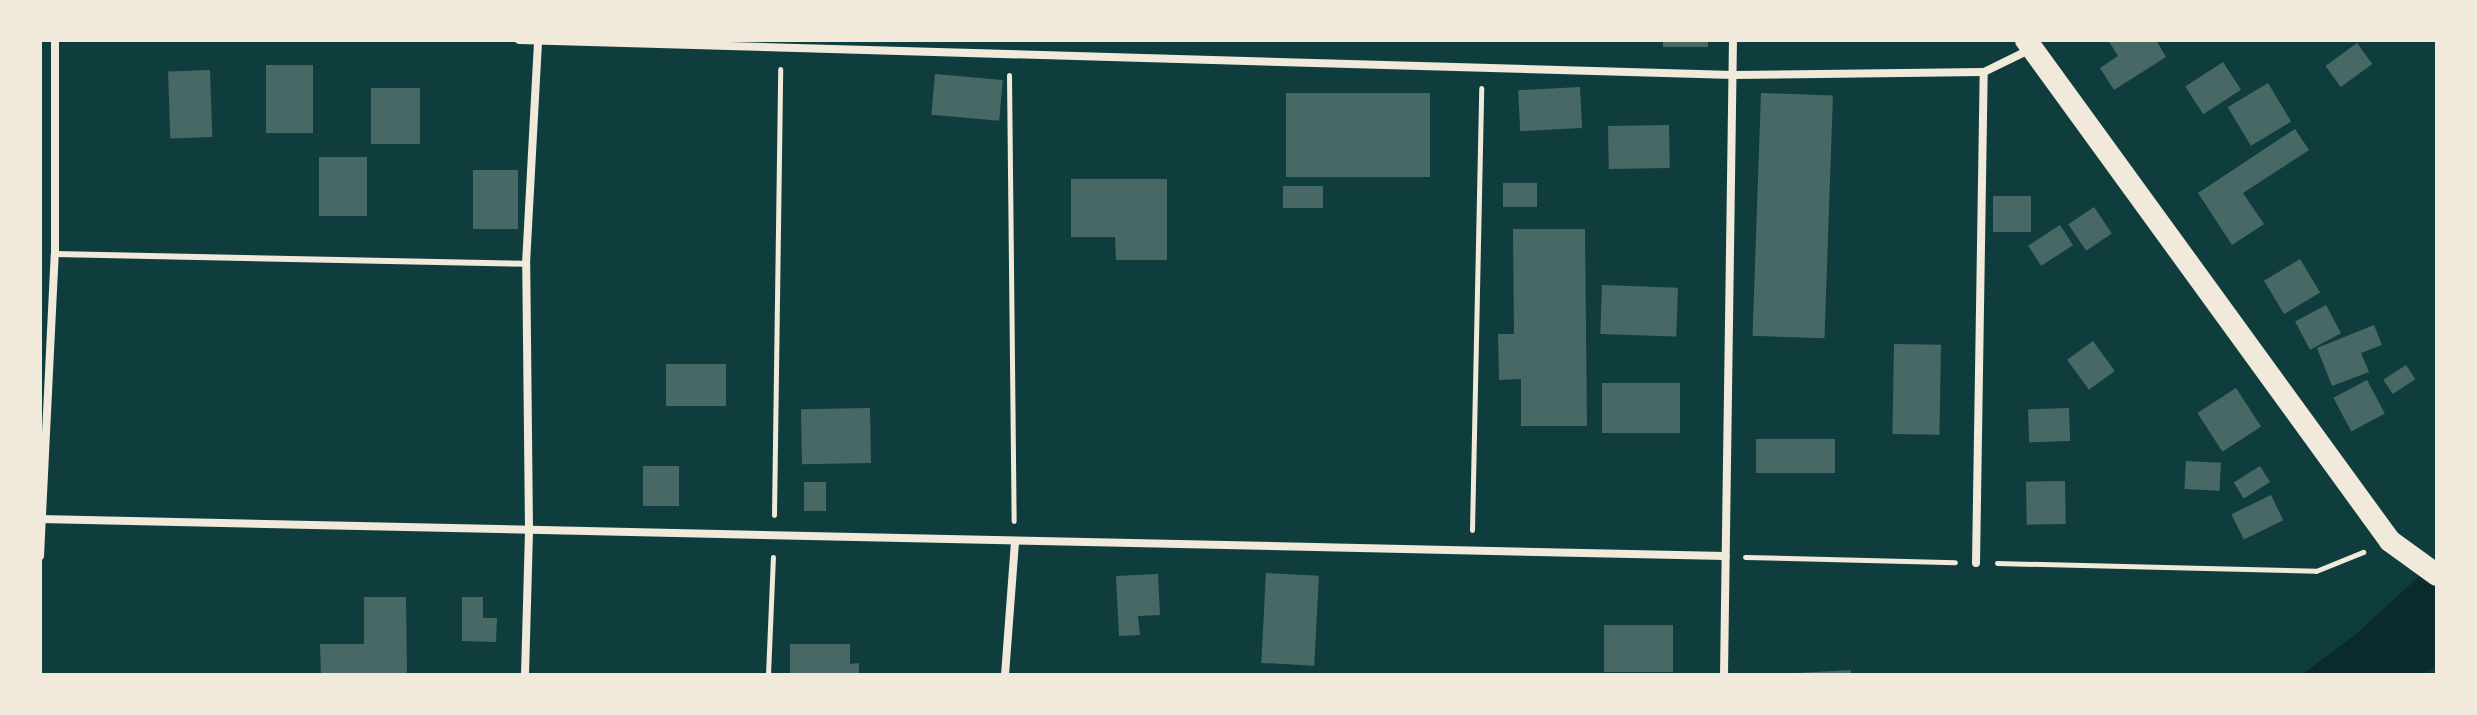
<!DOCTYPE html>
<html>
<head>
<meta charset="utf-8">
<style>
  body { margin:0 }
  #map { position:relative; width:2477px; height:715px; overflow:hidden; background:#0f3d3e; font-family:"PT Sans",sans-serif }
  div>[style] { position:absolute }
  .water>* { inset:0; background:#0a2a2b }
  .building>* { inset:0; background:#486865; transform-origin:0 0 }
  .path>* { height:5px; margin:-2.5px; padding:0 2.5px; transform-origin:2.5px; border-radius:2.5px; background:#f1e9da }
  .service>* { height:6px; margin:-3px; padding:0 3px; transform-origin:3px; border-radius:3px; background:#f1e9da }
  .minor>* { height:8px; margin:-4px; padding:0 4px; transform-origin:4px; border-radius:4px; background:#f1e9da }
  .trunk>* { height:22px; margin:-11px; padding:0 11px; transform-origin:11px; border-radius:11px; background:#f1e9da }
  span { translate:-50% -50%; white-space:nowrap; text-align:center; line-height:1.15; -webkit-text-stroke:7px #f1e9da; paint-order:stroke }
  .frame { position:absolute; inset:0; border:42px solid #f1e9da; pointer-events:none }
</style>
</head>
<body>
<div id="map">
  <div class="water">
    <div style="clip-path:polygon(2437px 560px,2437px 664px,2423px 675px,2301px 675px,2355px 635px)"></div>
  </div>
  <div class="building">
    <div style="left:1663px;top:40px;width:45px;height:7px"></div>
    <div style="clip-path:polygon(2108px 40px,2156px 40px,2166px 57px,2114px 90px,2100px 68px,2118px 56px)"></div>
    <div style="left:2357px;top:43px;width:26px;height:39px;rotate:54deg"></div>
    <div style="left:2223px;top:62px;width:33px;height:45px;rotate:57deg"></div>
    <div style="left:266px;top:65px;width:47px;height:68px"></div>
    <div style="left:210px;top:70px;width:67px;height:42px;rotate:88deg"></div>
    <div style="left:935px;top:74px;width:68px;height:41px;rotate:5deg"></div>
    <div style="left:2268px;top:83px;width:45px;height:47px;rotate:59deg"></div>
    <div style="left:1580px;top:87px;width:41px;height:62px;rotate:87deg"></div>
    <div style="left:371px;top:88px;width:49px;height:56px"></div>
    <div style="left:1286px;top:93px;width:144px;height:84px"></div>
    <div style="left:1761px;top:93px;width:72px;height:243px;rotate:2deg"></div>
    <div style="left:1669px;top:125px;width:43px;height:61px;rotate:89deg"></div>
    <div style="clip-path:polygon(2295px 129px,2309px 150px,2243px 193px,2264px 224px,2232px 245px,2198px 193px)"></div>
    <div style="left:319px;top:157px;width:48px;height:59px"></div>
    <div style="left:473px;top:170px;width:45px;height:59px"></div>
    <div style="clip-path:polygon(1071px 179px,1167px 179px,1167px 260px,1116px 260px,1115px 237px,1071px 237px)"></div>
    <div style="left:1503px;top:183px;width:34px;height:24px"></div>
    <div style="left:1283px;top:186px;width:40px;height:22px"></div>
    <div style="left:1993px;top:196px;width:38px;height:36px"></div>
    <div style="left:2094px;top:207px;width:32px;height:31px;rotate:56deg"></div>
    <div style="left:2060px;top:225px;width:24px;height:38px;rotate:57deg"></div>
    <div style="clip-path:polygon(1513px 229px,1585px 229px,1587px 426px,1521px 426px,1521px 379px,1499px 380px,1498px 334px,1514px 334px)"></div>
    <div style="left:2300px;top:259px;width:39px;height:42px;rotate:59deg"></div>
    <div style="left:1602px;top:285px;width:76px;height:49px;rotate:2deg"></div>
    <div style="left:2326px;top:305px;width:32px;height:35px;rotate:62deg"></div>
    <div style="clip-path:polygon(2374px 325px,2382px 345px,2361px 353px,2369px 372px,2332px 386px,2317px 348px)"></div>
    <div style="left:2093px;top:341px;width:37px;height:32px;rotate:54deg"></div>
    <div style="left:1894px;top:344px;width:47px;height:90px;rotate:1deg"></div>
    <div style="left:666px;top:364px;width:60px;height:42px"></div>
    <div style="left:2406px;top:365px;width:17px;height:27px;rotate:57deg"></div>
    <div style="left:2367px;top:380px;width:38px;height:38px;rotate:62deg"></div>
    <div style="left:1680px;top:383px;width:50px;height:78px;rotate:90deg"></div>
    <div style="left:2236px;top:388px;width:46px;height:46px;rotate:57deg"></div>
    <div style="left:870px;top:408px;width:55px;height:69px;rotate:89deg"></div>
    <div style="left:2069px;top:408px;width:33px;height:41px;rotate:88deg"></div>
    <div style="left:1756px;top:439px;width:79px;height:34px"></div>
    <div style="left:2186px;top:461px;width:35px;height:28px;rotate:3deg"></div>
    <div style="left:643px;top:466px;width:36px;height:40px"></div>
    <div style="left:2260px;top:466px;width:19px;height:31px;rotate:58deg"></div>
    <div style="left:2065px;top:481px;width:43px;height:39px;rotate:89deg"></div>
    <div style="left:804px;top:482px;width:22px;height:29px"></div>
    <div style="left:2271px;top:495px;width:28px;height:44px;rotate:64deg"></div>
    <div style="left:1266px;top:573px;width:53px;height:90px;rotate:3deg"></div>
    <div style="clip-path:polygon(1158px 574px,1160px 615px,1138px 616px,1140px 635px,1119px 636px,1116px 576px)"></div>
    <div style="clip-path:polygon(364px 597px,406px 597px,407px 675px,321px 675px,320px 644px,364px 644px)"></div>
    <div style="clip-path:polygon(462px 597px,483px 597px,483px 618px,497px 618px,496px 642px,462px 641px)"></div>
    <div style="left:1673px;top:625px;width:47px;height:69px;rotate:90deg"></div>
    <div style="clip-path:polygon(790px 644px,850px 644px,850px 664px,859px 663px,859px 675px,790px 675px)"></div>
    <div style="clip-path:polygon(1851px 670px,1851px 675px,1797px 675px,1797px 673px)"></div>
  </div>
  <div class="path">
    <div style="left:1009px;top:75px;width:446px;rotate:89.4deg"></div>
    <div style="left:774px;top:515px;width:446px;rotate:-89.2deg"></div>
    <div style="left:1472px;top:530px;width:442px;rotate:-88.8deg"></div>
    <div style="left:1745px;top:557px;width:210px;rotate:1.4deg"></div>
    <div style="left:1997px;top:563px;width:319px;rotate:1.4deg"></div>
    <div style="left:2316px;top:571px;width:51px;rotate:-22deg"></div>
    <div style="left:768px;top:675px;width:118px;rotate:-87.6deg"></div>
  </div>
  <div class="service">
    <div style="left:55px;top:254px;width:471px;rotate:1.2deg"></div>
  </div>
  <div class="minor">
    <div style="left:519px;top:40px;width:1215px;rotate:1.65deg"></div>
    <div style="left:1733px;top:75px;width:251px;rotate:-0.7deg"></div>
    <div style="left:1984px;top:72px;width:52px;rotate:-26.1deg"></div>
    <div style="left:40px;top:519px;width:1686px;rotate:1.26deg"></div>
    <div style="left:40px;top:556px;width:302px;rotate:-87.2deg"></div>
    <div style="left:55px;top:254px;width:214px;rotate:-90deg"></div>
    <div style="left:1976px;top:563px;width:491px;rotate:-89.1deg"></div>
    <div style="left:525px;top:675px;width:145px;rotate:-88.4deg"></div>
    <div style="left:529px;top:530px;width:266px;rotate:-90.6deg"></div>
    <div style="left:526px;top:264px;width:223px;rotate:-86.9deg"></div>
    <div style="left:1005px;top:675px;width:134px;rotate:-85.7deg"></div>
    <div style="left:1724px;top:675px;width:635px;rotate:-89.19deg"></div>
  </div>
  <div class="trunk">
    <div style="left:2026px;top:40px;width:619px;rotate:54deg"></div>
    <div style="left:2390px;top:541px;width:58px;rotate:35.9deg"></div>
  </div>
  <div class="frame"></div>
</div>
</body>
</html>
